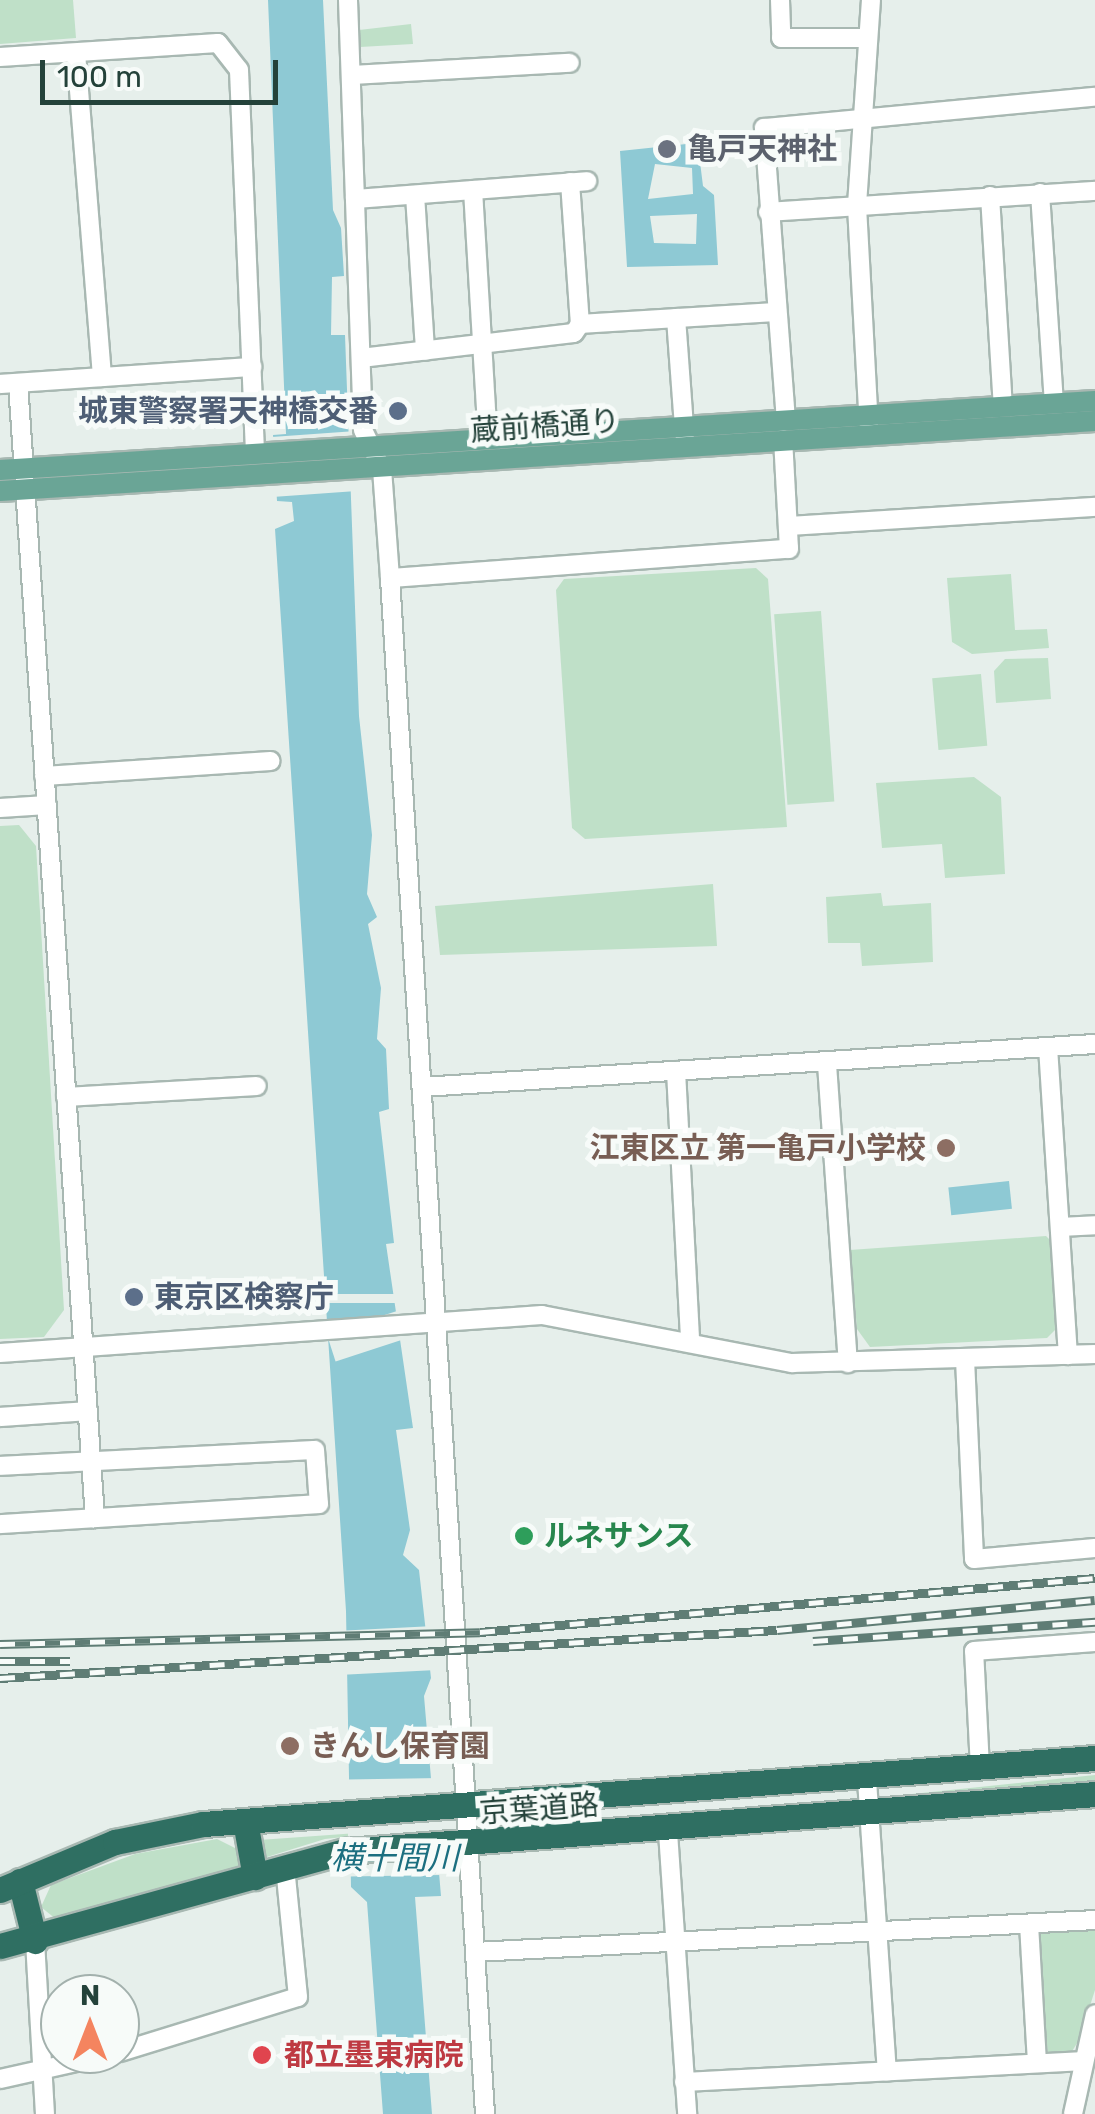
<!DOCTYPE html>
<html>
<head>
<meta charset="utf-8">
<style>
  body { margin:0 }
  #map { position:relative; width:1095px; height:2114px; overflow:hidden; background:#e6efeb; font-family:Rubik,"Noto Sans JP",sans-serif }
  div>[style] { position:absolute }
  .green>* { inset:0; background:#bfe0c8; transform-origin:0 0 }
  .water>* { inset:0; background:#8ec9d4; transform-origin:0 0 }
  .pier>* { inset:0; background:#e6efeb; transform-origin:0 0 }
  .roads { filter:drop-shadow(2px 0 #a8b8b2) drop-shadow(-2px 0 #a8b8b2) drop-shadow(0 2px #a8b8b2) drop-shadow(0 -2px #a8b8b2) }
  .minor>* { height:18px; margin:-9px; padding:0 9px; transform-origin:9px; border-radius:9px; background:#fff }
  .major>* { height:20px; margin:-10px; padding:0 10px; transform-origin:10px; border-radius:10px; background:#6aa596 }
  .highway>* { height:25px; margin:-12.5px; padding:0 12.5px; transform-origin:12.5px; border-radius:12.5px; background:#2f6f62 }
  .rail>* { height:9px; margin-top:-4.5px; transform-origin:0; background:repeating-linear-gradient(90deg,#f7fbf9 0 15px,#5f7d75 0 30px); box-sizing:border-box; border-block:2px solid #5f7d75 }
  .dots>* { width:28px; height:28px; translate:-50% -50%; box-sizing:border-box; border:5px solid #f7fbf9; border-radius:50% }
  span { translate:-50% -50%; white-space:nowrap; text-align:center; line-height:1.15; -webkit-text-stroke:10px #f7fbf9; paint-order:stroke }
  .worship-label { font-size:30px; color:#5b616d; font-weight:700 }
  .left { translate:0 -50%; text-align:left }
  .service-label { font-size:30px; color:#4e5e75; font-weight:700 }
  .right { translate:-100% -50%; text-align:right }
  .street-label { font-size:30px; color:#24423a }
  .education-label { font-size:30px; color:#785e54; font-weight:700 }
  .leisure-label { font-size:30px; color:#27864d; font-weight:700 }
  .health-label { font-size:30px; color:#be3a42; font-weight:700 }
  .water-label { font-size:32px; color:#1c6f80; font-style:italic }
  .north { position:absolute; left:40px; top:1974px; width:100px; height:100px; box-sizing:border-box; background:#f7fbf9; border:2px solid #a3b1ad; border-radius:50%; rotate:0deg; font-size:28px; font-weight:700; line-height:40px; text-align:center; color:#24423a }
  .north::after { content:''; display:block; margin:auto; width:35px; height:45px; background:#f4845f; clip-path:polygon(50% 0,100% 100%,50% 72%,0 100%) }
  .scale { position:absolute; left:40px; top:60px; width:238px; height:45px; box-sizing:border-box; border:5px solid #24423a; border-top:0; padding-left:12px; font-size:30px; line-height:35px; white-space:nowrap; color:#24423a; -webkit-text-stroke:8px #f7fbf9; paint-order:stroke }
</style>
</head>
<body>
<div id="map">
  <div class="green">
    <div style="clip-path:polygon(0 0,73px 0,76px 38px,0 44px)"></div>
    <div style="clip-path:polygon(411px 24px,413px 44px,360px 47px,359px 30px)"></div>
    <div style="clip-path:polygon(756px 568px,768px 579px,787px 827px,585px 839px,572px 828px,556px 590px,564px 579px)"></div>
    <div style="clip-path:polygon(1011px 574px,1015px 630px,1047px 629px,1049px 648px,972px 654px,952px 642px,947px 578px)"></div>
    <div style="left:821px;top:611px;width:191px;height:47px;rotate:86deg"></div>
    <div style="clip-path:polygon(1048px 658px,1051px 699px,996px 703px,994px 671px,1005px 659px)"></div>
    <div style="left:981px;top:674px;width:72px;height:49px;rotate:85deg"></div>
    <div style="clip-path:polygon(974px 777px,1001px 797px,1005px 874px,945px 878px,942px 844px,882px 848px,876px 783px)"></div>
    <div style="clip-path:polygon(19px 825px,36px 846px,64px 1310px,44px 1337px,0 1339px,0 826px)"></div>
    <div style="clip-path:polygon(713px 884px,717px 946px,440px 955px,435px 906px)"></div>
    <div style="clip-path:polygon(881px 893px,883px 906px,931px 903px,933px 962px,862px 966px,860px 943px,828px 943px,826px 897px)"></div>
    <div style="clip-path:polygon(1046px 1236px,1054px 1244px,1058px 1327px,1047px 1338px,870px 1347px,857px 1329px,850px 1250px)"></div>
    <div style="clip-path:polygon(1095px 1775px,1095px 1781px,884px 1802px,883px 1797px)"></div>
    <div style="clip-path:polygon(428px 1828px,325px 1839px,267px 1857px,259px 1840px)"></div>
    <div style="clip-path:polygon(217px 1839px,239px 1850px,239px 1867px,57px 1920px,41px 1907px,51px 1885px,135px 1854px)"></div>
    <div style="clip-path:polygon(1095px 1924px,1095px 1990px,1079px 2040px,1071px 2053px,1048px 2055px,1036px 1933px)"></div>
  </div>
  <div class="water">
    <div style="clip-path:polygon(268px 0,323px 0,333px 210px,341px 228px,344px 276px,332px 277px,331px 335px,345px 335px,359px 716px,372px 835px,367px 894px,377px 917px,368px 924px,381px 988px,377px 1039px,386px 1049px,389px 1109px,379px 1112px,394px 1243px,386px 1244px,413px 1428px,396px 1430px,410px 1530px,403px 1555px,419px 1570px,431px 1678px,424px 1696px,441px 1896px,415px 1897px,432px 2114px,383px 2114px,367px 1902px,351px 1887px,346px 1611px,275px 529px,294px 521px,292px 502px,277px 501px,273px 435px,286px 434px)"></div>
    <div style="clip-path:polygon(evenodd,715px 141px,717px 160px,700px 162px,703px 186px,714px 195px,718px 265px,627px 267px,620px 151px,715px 141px,655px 164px,692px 168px,693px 194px,648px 199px,655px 164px,715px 141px,697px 214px,696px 244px,654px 243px,650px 216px,697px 214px)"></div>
    <div style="left:1009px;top:1181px;width:28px;height:61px;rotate:84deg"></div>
  </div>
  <div class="pier">
    <div style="left:356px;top:431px;width:60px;height:88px;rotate:86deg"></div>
    <div style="left:396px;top:1294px;width:9px;height:74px;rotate:90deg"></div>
    <div style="left:397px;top:1311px;width:29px;height:74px;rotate:72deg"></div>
    <div style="left:434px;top:1626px;width:44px;height:93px;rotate:87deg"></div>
    <div style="left:440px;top:1778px;width:97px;height:93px;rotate:89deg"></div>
  </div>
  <div class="roads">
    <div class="minor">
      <div style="left:348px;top:0;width:430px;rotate:88deg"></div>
      <div style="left:363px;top:430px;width:43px;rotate:64deg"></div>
      <div style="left:382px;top:469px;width:109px;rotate:85.8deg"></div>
      <div style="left:390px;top:578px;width:1539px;rotate:86.46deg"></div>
      <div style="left:780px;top:0;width:38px;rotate:88deg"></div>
      <div style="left:781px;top:38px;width:87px"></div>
      <div style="left:76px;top:53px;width:325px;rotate:85.4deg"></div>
      <div style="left:0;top:57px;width:218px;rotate:-3.7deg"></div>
      <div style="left:218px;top:43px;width:34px;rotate:52deg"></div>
      <div style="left:239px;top:70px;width:384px;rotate:87.6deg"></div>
      <div style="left:352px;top:75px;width:218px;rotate:-3.2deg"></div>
      <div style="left:570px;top:182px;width:142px;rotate:86deg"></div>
      <div style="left:580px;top:324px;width:195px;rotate:-3.5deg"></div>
      <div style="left:473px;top:190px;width:249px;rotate:86.6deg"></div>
      <div style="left:1040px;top:193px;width:210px;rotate:86.2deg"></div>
      <div style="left:415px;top:195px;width:156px;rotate:86.3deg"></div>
      <div style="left:990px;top:196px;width:211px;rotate:86.5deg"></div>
      <div style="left:355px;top:199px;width:233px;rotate:-4.4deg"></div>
      <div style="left:768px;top:212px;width:328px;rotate:-3.7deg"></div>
      <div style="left:676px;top:318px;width:122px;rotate:85.8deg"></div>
      <div style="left:361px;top:358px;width:214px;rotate:-6.7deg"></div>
      <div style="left:574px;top:333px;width:11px;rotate:-56deg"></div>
      <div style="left:18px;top:383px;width:1138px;rotate:86.12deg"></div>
      <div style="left:0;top:384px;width:253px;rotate:-3.9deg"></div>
      <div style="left:786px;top:421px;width:294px;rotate:-94.3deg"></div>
      <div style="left:764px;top:128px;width:332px;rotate:-5.4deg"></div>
      <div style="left:869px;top:428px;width:223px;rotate:-93.1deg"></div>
      <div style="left:857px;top:205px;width:205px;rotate:-86.1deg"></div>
      <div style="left:790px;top:526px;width:306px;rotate:-3.6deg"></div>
      <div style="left:390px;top:578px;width:400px;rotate:-4.2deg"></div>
      <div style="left:789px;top:549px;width:110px;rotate:-93.1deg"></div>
      <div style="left:44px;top:776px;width:227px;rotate:-3.8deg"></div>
      <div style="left:0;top:808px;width:47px;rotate:-3.7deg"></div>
      <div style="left:1048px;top:1047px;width:309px;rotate:86.3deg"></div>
      <div style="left:827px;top:1064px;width:300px;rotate:86deg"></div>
      <div style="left:676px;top:1071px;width:271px;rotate:87deg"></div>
      <div style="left:422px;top:1087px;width:674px;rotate:-3.66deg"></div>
      <div style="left:66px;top:1097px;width:191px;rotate:-3.3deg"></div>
      <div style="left:1060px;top:1227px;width:35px;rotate:-3deg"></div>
      <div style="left:0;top:1353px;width:543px;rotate:-4.01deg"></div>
      <div style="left:542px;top:1315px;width:255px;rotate:10.9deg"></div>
      <div style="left:792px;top:1363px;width:303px;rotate:-1.7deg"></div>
      <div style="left:965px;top:1359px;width:200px;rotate:87.4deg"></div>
      <div style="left:974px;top:1559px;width:121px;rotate:-5.2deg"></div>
      <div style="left:0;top:1417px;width:88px;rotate:-3.9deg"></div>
      <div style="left:0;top:1466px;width:315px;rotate:-2.9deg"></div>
      <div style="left:315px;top:1450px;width:54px;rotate:85.8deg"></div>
      <div style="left:319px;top:1504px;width:320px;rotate:176.4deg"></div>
      <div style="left:980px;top:1768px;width:117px;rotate:-92.9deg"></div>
      <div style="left:974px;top:1651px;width:121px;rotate:-4.3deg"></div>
      <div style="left:867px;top:1780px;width:292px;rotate:86.1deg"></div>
      <div style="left:668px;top:1832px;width:283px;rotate:86.1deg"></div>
      <div style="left:1029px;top:1924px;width:139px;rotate:86.7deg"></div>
      <div style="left:35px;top:1941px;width:173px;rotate:86.7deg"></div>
      <div style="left:475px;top:1952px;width:621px;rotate:-2.95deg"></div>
      <div style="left:120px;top:2052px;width:186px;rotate:-17.2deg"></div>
      <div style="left:298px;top:1997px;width:131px;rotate:-95.7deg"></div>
      <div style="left:0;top:2079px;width:115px;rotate:-12.6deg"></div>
      <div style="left:684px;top:2082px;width:397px;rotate:-3deg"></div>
      <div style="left:1073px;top:2114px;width:102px;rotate:-77.6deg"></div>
    </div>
    <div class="major">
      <div style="left:0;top:470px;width:1097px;rotate:-3.61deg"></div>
      <div style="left:0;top:491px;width:1097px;rotate:-3.66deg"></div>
    </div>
    <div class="highway">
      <div style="left:245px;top:1821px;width:57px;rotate:79.9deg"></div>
      <div style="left:20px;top:1881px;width:62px;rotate:76deg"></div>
      <div style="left:0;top:1890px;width:125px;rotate:-22.7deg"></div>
      <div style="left:115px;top:1842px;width:90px;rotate:-11.6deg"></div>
      <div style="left:203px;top:1824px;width:894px;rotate:-4.23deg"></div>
      <div style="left:0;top:1946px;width:359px;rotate:-15.4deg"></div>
      <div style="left:346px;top:1851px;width:751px;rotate:-4.35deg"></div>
    </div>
  </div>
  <div class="rail">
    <div style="left:813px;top:1641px;width:283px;rotate:-3.9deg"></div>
    <div style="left:0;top:1644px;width:480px;rotate:-1.4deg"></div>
    <div style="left:480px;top:1632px;width:617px;rotate:-5.02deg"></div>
    <div style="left:0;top:1661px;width:70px"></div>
    <div style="left:0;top:1678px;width:778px;rotate:-3.54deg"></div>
    <div style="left:777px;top:1630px;width:319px;rotate:-5.4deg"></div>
  </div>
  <div class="dots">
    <div style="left:667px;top:149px;background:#6b7280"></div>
    <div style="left:398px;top:411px;background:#5c6f8a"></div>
    <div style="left:946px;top:1148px;background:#8d6e63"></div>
    <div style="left:134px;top:1297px;background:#5c6f8a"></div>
    <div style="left:524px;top:1536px;background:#2e9e5b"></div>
    <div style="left:290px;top:1746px;background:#8d6e63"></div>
    <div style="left:262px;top:2055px;background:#e0444e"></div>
  </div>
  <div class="worship-label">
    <span class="left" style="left:687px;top:149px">亀戸天神社</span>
  </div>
  <div class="service-label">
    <span class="right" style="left:378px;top:411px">城東警察署天神橋交番</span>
    <span class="left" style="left:154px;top:1297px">東京区検察庁</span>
  </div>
  <div class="street-label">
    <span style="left:545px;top:426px;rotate:-4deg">蔵前橋通り</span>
    <span style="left:539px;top:1809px;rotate:-4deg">京葉道路</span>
  </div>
  <div class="education-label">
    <span class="right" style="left:926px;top:1148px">江東区立 第一亀戸小学校</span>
    <span class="left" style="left:310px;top:1746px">きんし保育園</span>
  </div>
  <div class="leisure-label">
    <span class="left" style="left:544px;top:1536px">ルネサンス</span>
  </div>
  <div class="health-label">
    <span class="left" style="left:284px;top:2055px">都立墨東病院</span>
  </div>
  <div class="water-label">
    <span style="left:395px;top:1858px">横十間川</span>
  </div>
  <div class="north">N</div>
  <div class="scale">100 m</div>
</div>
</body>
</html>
